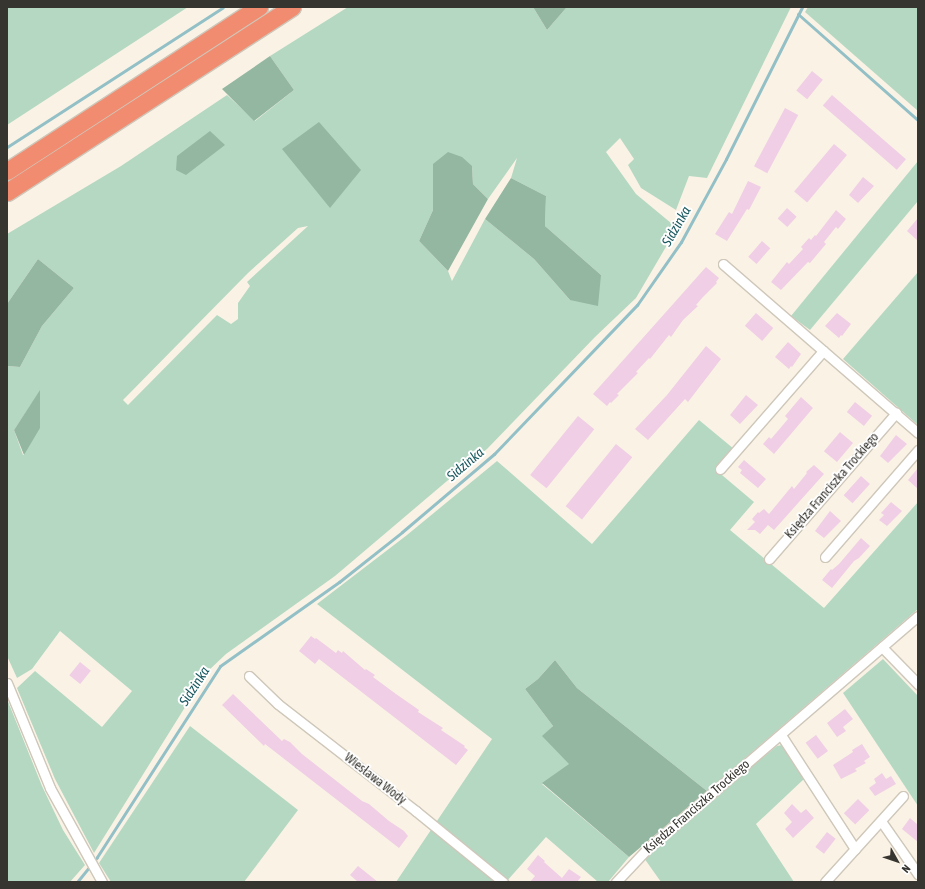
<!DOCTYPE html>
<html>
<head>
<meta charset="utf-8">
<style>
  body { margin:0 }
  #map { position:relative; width:925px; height:889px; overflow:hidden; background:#faf3e5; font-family:"Asap Condensed",sans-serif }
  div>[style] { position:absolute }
  .green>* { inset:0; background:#b5d8c3 }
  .forest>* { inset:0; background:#94b7a2 }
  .stream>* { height:3px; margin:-1.5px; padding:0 1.5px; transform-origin:1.5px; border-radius:1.5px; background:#93c0c7 }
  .building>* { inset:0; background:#f0cee5; transform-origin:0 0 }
  .roads { filter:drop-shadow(1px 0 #cec7ba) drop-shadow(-1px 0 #cec7ba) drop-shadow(0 1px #cec7ba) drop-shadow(0 -1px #cec7ba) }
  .minor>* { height:9px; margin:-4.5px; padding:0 4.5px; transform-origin:4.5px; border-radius:4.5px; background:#fff }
  .motorway>* { height:17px; margin:-8.5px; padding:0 8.5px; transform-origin:8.5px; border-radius:8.5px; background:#f28c70 }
  span { translate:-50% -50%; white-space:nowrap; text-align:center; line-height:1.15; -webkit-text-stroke:4px #fff; paint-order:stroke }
  .street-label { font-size:13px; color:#37352f }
  .water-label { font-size:14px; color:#1c5a61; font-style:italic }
  .frame { position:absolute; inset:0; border:8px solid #37352f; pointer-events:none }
  .north { position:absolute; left:877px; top:841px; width:40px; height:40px; -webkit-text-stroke:3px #fff; paint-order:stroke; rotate:130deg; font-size:11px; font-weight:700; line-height:16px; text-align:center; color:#37352f }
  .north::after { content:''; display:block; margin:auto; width:14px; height:18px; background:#37352f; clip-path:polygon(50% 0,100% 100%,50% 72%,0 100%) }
</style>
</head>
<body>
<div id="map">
  <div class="green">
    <div style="clip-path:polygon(7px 7px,188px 7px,7px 125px)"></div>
    <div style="clip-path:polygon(evenodd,348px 7px,533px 7px,547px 30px,567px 7px,791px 7px,707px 178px,689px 176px,676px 210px,641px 188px,628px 165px,634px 159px,620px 138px,606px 152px,636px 194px,677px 228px,636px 298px,595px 337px,487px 449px,447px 481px,335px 576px,226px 654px,207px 672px,94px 853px,55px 779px,17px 688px,35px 671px,102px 727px,132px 691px,60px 631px,32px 669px,17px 678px,7px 656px,7px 366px,20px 367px,42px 326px,74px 288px,38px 259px,7px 304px,7px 234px,121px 166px,227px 95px,255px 121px,294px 90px,270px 56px,348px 7px,517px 158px,511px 178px,546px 196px,545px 226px,601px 275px,570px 300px,534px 259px,485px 219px,452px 281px,448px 271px,419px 241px,433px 210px,433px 164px,472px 166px,473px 184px,488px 199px,517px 158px,348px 7px,308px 226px,247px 282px,250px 286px,238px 303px,238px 319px,231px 324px,217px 315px,128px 405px,123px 400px,248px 273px,298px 228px,308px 226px,348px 7px,40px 391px,24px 455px,23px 455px,14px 430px,40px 391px)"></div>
    <div style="clip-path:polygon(808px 7px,918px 7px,918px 111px,805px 12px)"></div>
    <div style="clip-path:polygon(918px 161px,918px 201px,810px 330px,791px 316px)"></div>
    <div style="clip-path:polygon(918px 272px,918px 425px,843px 359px)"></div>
    <div style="clip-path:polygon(699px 420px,734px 449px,716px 470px,754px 502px,730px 530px,824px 608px,918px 502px,918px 609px,707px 791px,577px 688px,555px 660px,538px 679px,525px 689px,553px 726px,543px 736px,570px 764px,542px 784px,629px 857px,608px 882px,598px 882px,546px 837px,506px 882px,396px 882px,492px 739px,317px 604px,407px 535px,497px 461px,592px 544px)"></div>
    <div style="clip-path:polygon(883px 659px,918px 696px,918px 806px,843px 693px)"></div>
    <div style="clip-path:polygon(7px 699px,42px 786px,63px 830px,85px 865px,70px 882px,7px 882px)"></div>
    <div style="clip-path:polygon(190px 726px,298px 810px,244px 882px,111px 882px,99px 863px)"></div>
    <div style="clip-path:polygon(782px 745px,804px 779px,756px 824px,794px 882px,661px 882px,644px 858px,729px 785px,777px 746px)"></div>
  </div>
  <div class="forest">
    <div style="clip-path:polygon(533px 7px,567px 7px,547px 30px)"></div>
    <div style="clip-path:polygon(270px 56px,294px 90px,254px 121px,222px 89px)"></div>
    <div style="clip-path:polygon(319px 122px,361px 170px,330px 208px,282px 149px)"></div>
    <div style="clip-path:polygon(210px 131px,225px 145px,186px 175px,176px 170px,177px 156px)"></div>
    <div style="clip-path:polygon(448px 152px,462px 157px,472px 166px,473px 184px,488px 199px,448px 271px,419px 241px,433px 210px,433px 164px)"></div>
    <div style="clip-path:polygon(511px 178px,546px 196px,545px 226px,601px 275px,598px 306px,570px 300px,534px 259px,485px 219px)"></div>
    <div style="clip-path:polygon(38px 259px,74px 288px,42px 326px,20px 367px,7px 366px,7px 304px)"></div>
    <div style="clip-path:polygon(40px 390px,40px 428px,24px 455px,14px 430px)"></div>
    <div style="clip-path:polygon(555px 660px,577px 688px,707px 791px,629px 857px,542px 783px,569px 764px,542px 736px,553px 726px,525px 689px,538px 679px)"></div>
  </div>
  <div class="stream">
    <div style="left:798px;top:14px;width:160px;rotate:41.5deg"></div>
    <div style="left:7px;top:147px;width:257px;rotate:-32.9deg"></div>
    <div style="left:77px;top:882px;width:32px;rotate:-51deg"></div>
    <div style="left:97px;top:857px;width:227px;rotate:-57.2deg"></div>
    <div style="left:220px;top:666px;width:146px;rotate:-35.2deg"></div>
    <div style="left:339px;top:582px;width:80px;rotate:-38.4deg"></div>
    <div style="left:402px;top:532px;width:121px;rotate:-40.3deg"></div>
    <div style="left:494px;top:454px;width:207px;rotate:-46.2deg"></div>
    <div style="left:637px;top:305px;width:77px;rotate:-55.1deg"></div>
    <div style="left:681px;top:242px;width:94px;rotate:-61.5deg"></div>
    <div style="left:726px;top:159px;width:170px;rotate:-63.4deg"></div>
  </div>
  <div class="building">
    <div style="left:812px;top:71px;width:14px;height:25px;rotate:39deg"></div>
    <div style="left:832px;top:95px;width:98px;height:14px;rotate:41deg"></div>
    <div style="left:785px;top:108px;width:15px;height:66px;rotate:28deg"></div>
    <div style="left:834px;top:144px;width:17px;height:62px;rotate:40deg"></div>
    <div style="clip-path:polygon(863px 177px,874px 186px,858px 203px,849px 195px)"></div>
    <div style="clip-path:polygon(748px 181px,761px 187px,749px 210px,747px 209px,727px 241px,715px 234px,729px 212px,732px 214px)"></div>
    <div style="left:787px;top:208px;width:13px;height:14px;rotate:42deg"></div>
    <div style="clip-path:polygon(836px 210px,846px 219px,838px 229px,836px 227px,824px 242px,826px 244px,810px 263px,808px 262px,781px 290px,771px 282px,787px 262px,789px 264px,803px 249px,801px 247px,809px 238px,811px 240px,815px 235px,816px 236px)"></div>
    <div style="clip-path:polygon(918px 218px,918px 241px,907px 231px)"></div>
    <div style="left:762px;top:241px;width:11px;height:21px;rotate:41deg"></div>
    <div style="clip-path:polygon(706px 267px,719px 278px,716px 282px,717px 283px,703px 297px,696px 305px,698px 306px,683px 320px,671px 337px,669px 335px,650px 359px,649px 358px,636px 372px,638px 373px,617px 394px,619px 395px,611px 403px,610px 402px,607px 406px,593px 394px)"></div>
    <div style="left:756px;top:313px;width:23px;height:17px;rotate:41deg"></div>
    <div style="clip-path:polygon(837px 313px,851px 324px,842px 336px,841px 335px,839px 338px,825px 326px)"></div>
    <div style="clip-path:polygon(788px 342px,801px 354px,792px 367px,791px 366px,789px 369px,775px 357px)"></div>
    <div style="clip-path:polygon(706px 346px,721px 359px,688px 402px,685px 399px,648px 440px,635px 429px,667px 395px)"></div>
    <div style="clip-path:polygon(746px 395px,758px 405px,740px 424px,730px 415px)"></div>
    <div style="clip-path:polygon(801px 397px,813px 408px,774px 454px,763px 444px,769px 437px,771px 439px,788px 419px,785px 416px)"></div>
    <div style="left:855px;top:402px;width:22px;height:13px;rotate:39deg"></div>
    <div style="left:578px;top:416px;width:21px;height:76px;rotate:39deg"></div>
    <div style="left:840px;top:432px;width:17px;height:25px;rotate:40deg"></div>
    <div style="clip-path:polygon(896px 435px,907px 444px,888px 463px,880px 456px)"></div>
    <div style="left:616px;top:444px;width:21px;height:80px;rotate:39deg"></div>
    <div style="clip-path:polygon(744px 460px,766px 479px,758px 488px,740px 473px,742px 470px,738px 467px)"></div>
    <div style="clip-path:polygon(814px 465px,824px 474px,774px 530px,768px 525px,760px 534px,755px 530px,747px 530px,755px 522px,752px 519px,758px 512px,759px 513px,764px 509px,769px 514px,792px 486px,794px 489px,807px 473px,806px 472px)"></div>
    <div style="clip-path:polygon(918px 468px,918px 489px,908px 480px)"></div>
    <div style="left:861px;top:476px;width:12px;height:26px;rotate:42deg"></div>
    <div style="clip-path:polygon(891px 502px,902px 511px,887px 526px,879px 520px,884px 515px,881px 513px)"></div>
    <div style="clip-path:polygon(830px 511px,841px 521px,824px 538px,815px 531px)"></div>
    <div style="clip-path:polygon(861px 538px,870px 546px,859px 558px,854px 561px,832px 588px,822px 580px,831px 569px,832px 570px,839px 564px)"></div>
    <div style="clip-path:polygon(311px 636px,315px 639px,316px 638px,336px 653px,338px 650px,342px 653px,343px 651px,365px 670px,366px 669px,375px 675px,373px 677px,396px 694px,419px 710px,418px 712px,443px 728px,441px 730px,465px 746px,464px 747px,468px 750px,456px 765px,319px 659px,315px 664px,299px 651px)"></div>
    <div style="left:80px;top:662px;width:14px;height:17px;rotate:39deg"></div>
    <div style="clip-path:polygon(233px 694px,282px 741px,284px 739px,290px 742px,302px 754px,362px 801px,369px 804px,389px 821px,404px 831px,408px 836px,399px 848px,265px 744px,264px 746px,222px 705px)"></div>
    <div style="clip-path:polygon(845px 709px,853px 719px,843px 727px,846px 731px,837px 737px,827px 723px)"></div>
    <div style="left:816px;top:735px;width:20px;height:13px;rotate:53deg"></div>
    <div style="clip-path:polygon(862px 744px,870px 757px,864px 761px,866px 763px,855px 769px,857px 771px,841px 779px,833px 765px,853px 752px,852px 750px)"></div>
    <div style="clip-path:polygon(882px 773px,886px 779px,891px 776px,896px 784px,875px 796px,869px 788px,876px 783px,874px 779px)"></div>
    <div style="left:858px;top:799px;width:16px;height:20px;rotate:45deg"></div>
    <div style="clip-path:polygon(792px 804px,801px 813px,806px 809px,814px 818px,793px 838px,785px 829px,792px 822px,784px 813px)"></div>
    <div style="clip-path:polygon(910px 818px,918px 825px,918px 842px,902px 829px)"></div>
    <div style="left:827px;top:832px;width:11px;height:19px;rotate:38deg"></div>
    <div style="clip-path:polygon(538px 855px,545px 861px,544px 862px,562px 878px,569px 869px,581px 877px,577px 882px,530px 882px,535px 876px,527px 869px)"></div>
    <div style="clip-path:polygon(358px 866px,378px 882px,358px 882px,350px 875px)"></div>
  </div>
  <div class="roads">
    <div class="minor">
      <div style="left:723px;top:264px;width:258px;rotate:40.9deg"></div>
      <div style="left:720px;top:469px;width:157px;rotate:-48.9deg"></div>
      <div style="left:825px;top:557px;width:142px;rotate:-49deg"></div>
      <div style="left:769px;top:559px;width:194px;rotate:-49deg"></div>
      <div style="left:882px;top:647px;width:52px;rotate:45.8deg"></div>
      <div style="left:249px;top:676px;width:40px;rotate:44deg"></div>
      <div style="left:278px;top:704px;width:175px;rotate:37.8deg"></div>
      <div style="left:416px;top:811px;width:112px;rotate:39.2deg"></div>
      <div style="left:7px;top:683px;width:113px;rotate:67.7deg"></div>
      <div style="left:50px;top:788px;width:107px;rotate:61deg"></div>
      <div style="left:781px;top:735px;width:136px;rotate:57deg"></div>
      <div style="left:881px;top:821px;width:65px;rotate:55.1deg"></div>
      <div style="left:616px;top:882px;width:45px;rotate:-46.8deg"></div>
      <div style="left:647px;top:849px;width:357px;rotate:-40.7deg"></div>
      <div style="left:825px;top:882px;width:116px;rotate:-47.8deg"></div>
    </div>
    <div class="motorway">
      <div style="left:7px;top:171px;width:301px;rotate:-33.1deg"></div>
      <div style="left:7px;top:192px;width:340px;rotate:-33deg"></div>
    </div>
  </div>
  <div class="street-label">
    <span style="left:832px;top:486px;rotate:-49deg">Księdza Franciszka Trockiego</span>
    <span style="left:375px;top:779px;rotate:38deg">Wiesława Wody</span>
    <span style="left:697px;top:807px;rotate:-41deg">Księdza Franciszka Trockiego</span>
  </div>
  <div class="water-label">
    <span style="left:676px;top:226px;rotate:-60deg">Sidzinka</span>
    <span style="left:465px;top:464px;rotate:-40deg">Sidzinka</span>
    <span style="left:194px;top:686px;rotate:-57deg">Sidzinka</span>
  </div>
  <div class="frame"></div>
  <div class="north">N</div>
</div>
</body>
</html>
